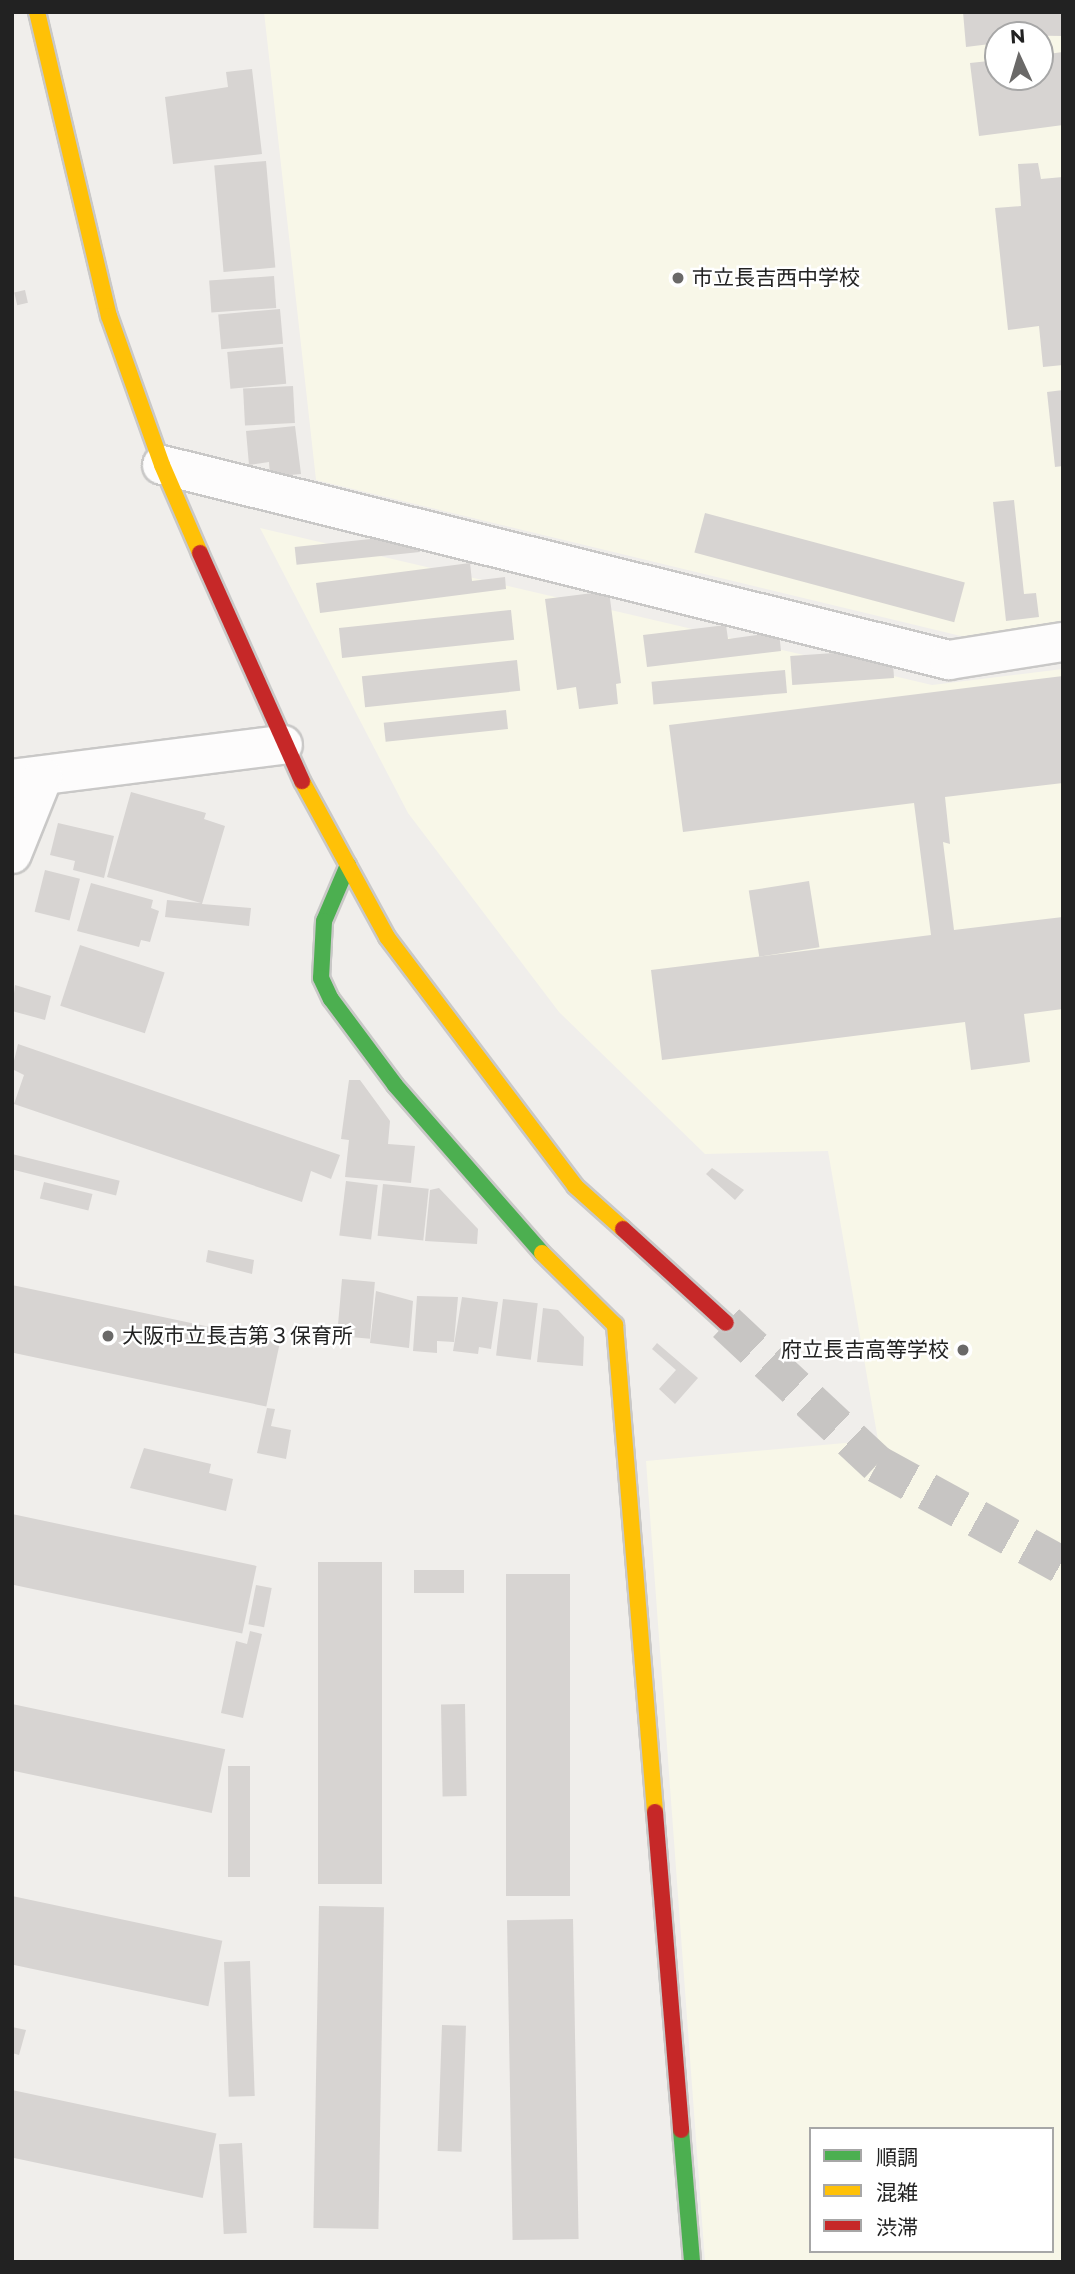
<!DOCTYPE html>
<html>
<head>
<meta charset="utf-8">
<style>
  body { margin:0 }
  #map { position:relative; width:1075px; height:2274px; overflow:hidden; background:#f0eeeb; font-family:Montserrat,"Noto Sans JP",sans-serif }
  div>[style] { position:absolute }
  .education>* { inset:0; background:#f8f7e8 }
  .building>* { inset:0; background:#d7d4d2; transform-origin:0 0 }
  .secondary-tunnel>* { height:38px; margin-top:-19px; transform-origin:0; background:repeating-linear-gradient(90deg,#c7c5c3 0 38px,transparent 0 57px) }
  .roads { filter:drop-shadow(2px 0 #c9c8c7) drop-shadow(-2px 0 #c9c8c7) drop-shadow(0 2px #c9c8c7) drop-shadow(0 -2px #c9c8c7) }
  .street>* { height:38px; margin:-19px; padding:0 19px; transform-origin:19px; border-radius:19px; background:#fdfcfc }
  .fast>* { height:16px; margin:-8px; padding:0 8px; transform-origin:8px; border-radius:8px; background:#4caf50 }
  .slow>* { height:16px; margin:-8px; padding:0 8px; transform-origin:8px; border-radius:8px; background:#ffc107 }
  .jam>* { height:16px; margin:-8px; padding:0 8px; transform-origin:8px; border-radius:8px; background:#c62828 }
  .dots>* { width:19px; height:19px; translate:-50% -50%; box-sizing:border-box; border:4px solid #fff; border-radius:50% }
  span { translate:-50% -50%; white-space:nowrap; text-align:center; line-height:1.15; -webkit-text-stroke:5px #fff; paint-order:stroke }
  .poi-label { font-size:21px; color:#222 }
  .left { translate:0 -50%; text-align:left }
  .right { translate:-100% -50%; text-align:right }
  .frame { position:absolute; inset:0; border:14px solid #222; pointer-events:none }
  .legend { position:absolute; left:809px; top:2127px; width:245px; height:126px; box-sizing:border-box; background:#fff; border:2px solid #a7a7a7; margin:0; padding:9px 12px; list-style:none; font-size:21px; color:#222 }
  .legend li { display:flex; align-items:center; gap:14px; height:35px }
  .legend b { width:35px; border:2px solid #a7a7a7 }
  .north { position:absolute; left:984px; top:21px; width:70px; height:70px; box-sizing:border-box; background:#fff; border:2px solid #a7a7a7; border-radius:50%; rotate:356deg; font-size:19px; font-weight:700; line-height:28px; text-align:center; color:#222 }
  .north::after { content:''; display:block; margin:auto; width:24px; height:32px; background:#6a6968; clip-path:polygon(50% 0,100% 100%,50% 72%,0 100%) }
</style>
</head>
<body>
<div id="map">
  <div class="education">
    <div style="clip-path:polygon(evenodd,264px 12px,1063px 12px,1063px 623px,965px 637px,316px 480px,264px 12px,998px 35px,1040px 35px,1040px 77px,998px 77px,998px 35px)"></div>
    <div style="clip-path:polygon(evenodd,260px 528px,932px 685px,1063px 669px,1063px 2262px,705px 2262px,646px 1461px,878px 1440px,828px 1151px,705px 1154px,559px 1012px,408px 813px,260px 528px,811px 2129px,1052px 2129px,1052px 2251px,811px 2251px,811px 2129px)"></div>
  </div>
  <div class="building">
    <div style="clip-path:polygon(963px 12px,1063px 12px,1063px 36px,998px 35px,998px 43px,966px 47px)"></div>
    <div style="clip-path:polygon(1063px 52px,1063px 125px,979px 136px,970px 63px,998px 60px,998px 77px,1040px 77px,1040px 55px)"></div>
    <div style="clip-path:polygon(252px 69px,262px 154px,173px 164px,165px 97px,228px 87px,226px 72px)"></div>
    <div style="left:266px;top:161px;width:107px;height:52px;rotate:85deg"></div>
    <div style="clip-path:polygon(1038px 163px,1041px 179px,1063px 177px,1063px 365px,1043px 367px,1039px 326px,1008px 330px,995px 208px,1021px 206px,1018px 164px)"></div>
    <div style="left:274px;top:276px;width:32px;height:65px;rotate:86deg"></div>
    <div style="left:25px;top:290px;width:13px;height:11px;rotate:77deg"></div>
    <div style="left:280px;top:309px;width:35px;height:62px;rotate:85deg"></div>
    <div style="left:283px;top:347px;width:37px;height:56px;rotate:85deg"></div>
    <div style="left:293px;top:386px;width:37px;height:50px;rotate:87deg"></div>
    <div style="clip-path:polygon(1063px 390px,1063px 466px,1055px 467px,1047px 392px)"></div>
    <div style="clip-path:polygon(295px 426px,301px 474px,270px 477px,269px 462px,249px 465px,246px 431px)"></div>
    <div style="clip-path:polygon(1014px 500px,1024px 594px,1036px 593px,1039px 617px,1006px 621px,993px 502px)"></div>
    <div style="left:705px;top:513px;width:269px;height:41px;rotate:15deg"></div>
    <div style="left:418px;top:534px;width:18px;height:124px;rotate:84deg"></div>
    <div style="clip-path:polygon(470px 563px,472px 581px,505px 577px,506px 589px,320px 613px,316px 583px)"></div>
    <div style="clip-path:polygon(609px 591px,621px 683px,616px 684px,618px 704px,579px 709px,576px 687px,557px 690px,545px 599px)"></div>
    <div style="left:511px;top:610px;width:30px;height:173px;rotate:84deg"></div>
    <div style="clip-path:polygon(726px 625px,728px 639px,779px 632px,781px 651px,647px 667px,643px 635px)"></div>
    <div style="left:892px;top:649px;width:29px;height:102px;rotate:86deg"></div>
    <div style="left:517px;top:660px;width:31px;height:156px;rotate:84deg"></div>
    <div style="left:785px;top:670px;width:23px;height:134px;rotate:85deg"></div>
    <div style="clip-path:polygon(1063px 676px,1063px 783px,945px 797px,950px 844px,943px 842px,954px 930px,1063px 917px,1063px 1009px,1024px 1014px,1030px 1062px,971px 1070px,965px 1022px,662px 1060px,651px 970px,931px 935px,914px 803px,683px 832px,669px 725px)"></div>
    <div style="left:506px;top:710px;width:19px;height:123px;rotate:84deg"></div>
    <div style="clip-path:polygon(131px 792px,206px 813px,204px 819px,225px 826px,202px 904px,251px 908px,249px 926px,165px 917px,167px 900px,201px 903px,107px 877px)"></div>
    <div style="clip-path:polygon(58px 823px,114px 836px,104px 878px,73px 870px,75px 861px,50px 855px)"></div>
    <div style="left:45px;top:870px;width:36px;height:43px;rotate:14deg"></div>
    <div style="left:809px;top:881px;width:67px;height:61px;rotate:81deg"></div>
    <div style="clip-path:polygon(91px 883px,153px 900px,151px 908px,159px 911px,150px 942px,141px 940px,139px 947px,77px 931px)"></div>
    <div style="left:80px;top:945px;width:89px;height:64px;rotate:18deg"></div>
    <div style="clip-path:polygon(15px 985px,51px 996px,45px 1020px,12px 1011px)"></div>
    <div style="clip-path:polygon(18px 1044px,340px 1155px,331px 1179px,311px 1171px,302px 1202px,14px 1104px,24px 1075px,12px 1069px)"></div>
    <div style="clip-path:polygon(349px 1080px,360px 1080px,390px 1121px,388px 1144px,415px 1146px,411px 1183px,345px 1177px,349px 1140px,341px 1139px)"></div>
    <div style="left:12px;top:1154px;width:111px;height:15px;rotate:14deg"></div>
    <div style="clip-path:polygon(712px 1168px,744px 1190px,735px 1200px,706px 1174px)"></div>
    <div style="left:346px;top:1181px;width:32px;height:55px;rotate:7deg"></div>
    <div style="left:44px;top:1182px;width:50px;height:17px;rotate:14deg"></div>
    <div style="left:383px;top:1184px;width:46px;height:52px;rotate:6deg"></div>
    <div style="clip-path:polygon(439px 1188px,478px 1229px,477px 1244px,425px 1241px,430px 1190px)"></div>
    <div style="clip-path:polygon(208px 1250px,254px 1260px,252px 1274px,206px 1262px)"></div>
    <div style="left:342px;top:1279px;width:33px;height:57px;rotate:5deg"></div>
    <div style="left:12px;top:1285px;width:274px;height:66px;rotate:12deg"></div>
    <div style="clip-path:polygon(376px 1291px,413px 1301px,409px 1348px,370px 1343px)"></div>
    <div style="clip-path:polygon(417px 1296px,458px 1297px,454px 1342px,437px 1341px,437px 1353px,413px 1351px)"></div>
    <div style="clip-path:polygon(462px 1297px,498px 1302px,491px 1349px,479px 1347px,478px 1354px,453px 1351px)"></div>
    <div style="left:503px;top:1299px;width:35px;height:57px;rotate:7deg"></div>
    <div style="clip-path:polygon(543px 1308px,558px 1310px,584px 1337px,583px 1366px,537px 1362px)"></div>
    <div style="clip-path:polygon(657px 1343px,698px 1378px,675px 1404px,659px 1389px,676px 1370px,652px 1349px)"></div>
    <div style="clip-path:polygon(267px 1408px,275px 1409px,271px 1426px,291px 1430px,286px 1459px,257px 1453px)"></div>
    <div style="clip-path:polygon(144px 1448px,211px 1464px,209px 1473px,233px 1479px,226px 1511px,130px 1488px)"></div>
    <div style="left:12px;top:1514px;width:250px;height:69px;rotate:12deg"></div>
    <div style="left:318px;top:1562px;width:64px;height:322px"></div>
    <div style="left:464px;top:1570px;width:23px;height:50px;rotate:90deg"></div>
    <div style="left:570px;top:1574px;width:322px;height:64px;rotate:90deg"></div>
    <div style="left:256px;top:1585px;width:16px;height:40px;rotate:11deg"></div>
    <div style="clip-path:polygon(250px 1631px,262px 1634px,243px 1718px,221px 1713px,236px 1641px,247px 1644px)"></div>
    <div style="left:12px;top:1704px;width:218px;height:65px;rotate:12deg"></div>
    <div style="left:465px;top:1704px;width:92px;height:24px;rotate:89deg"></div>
    <div style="left:228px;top:1766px;width:22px;height:111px"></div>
    <div style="left:12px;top:1896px;width:215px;height:67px;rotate:12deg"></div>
    <div style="left:319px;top:1906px;width:65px;height:322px;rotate:1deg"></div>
    <div style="left:573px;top:1919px;width:320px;height:66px;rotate:89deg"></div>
    <div style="left:250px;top:1961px;width:135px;height:26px;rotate:88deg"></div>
    <div style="left:442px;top:2025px;width:24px;height:126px;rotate:2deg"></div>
    <div style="clip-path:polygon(12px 2027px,26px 2030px,19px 2055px,12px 2053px)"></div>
    <div style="left:12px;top:2090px;width:209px;height:66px;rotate:12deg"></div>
    <div style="left:242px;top:2143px;width:90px;height:23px;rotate:87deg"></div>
  </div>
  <div class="secondary-tunnel">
    <div style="left:726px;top:1323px;width:207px;rotate:43deg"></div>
    <div style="left:877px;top:1464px;width:212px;rotate:28.7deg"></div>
  </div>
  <div class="roads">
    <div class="street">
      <div style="left:162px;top:465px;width:811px;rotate:13.92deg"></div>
      <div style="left:949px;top:660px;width:115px;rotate:-9deg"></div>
      <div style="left:12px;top:779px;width:273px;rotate:-7.2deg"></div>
      <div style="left:12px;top:854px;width:83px;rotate:-68.1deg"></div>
    </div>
    <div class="fast">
      <div style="left:348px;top:865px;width:61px;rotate:113.2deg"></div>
      <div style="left:324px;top:921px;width:57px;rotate:93deg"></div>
      <div style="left:321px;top:978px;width:23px;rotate:65deg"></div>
      <div style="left:331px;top:999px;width:107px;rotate:53.3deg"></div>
      <div style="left:395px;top:1085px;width:223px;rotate:48.8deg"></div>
      <div style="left:681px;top:2130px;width:132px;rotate:85.2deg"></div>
    </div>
    <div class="slow">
      <div style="left:37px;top:12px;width:312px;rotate:76.7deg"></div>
      <div style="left:109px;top:316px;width:158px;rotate:70.4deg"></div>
      <div style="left:162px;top:465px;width:96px;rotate:66.6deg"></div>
      <div style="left:302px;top:781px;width:178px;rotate:61.4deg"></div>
      <div style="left:387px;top:937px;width:312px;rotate:52.9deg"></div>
      <div style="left:575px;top:1186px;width:64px;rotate:41.9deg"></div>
      <div style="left:542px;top:1253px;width:103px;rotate:44.6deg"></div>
      <div style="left:615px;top:1325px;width:489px;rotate:85.3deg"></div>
    </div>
    <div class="jam">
      <div style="left:200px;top:553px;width:250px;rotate:65.9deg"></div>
      <div style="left:623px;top:1229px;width:139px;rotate:42.4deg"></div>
      <div style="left:655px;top:1812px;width:319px;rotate:85.3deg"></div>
    </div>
  </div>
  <div class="dots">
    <div style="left:678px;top:278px;background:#6a6968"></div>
    <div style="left:108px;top:1336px;background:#6a6968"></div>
    <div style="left:963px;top:1350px;background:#6a6968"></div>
  </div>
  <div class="poi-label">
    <span class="left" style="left:692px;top:278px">市立長吉西中学校</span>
    <span class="left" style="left:122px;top:1336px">大阪市立長吉第３保育所</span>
    <span class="right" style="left:949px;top:1350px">府立長吉高等学校</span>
  </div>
  <div class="frame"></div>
  <ul class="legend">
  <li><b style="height:9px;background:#4caf50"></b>順調</li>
  <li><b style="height:9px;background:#ffc107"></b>混雑</li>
  <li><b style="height:9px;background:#c62828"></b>渋滞</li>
  </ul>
  <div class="north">N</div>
</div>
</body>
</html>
